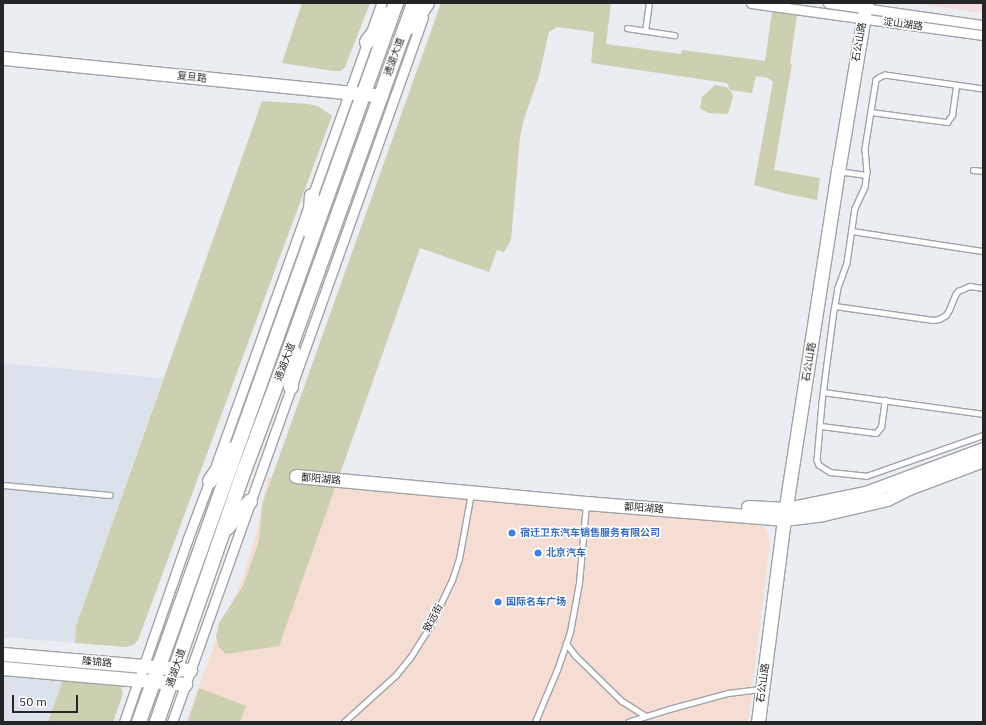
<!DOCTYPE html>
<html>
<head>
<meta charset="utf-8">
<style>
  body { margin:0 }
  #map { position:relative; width:986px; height:725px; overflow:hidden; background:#eaedf1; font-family:"IBM Plex Sans","Noto Sans SC",sans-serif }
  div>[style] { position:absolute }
  .commercial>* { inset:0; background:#f5ddd4 }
  .built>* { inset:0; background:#dbe2ec }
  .education>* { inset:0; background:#f6dbde }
  .green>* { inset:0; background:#cccfb0 }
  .roads { filter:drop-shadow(1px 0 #a0a3a7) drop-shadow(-1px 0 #a0a3a7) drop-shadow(0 1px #a0a3a7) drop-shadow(0 -1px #a0a3a7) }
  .lane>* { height:4.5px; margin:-2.25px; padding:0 2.25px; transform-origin:2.25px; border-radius:2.25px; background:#fff }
  .street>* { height:9px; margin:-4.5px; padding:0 4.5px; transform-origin:4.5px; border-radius:4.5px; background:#fff }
  .secondary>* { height:13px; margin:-6.5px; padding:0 6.5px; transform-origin:6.5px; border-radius:6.5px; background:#fff }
  .primary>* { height:14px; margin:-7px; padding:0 7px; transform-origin:7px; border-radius:7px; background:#fff }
  .dots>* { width:11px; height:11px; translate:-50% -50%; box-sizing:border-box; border:2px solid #fff; border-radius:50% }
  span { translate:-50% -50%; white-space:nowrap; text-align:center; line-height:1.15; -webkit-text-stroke:3px #fff; paint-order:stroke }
  .street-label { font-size:10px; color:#242526 }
  .shop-label { font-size:10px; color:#366cbe; font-weight:700 }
  .left { translate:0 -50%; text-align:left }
  .frame { position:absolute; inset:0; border:4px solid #242526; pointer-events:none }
  .scale { position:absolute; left:12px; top:695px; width:66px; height:18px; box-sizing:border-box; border:2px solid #242526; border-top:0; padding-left:5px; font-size:12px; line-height:14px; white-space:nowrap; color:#242526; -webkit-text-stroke:3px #fff; paint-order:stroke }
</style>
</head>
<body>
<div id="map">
  <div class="commercial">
    <div style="clip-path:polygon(268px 477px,760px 524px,767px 530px,770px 544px,748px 722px,186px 722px,220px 629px,244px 576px,256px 534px)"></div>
  </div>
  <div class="built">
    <div style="clip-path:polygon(3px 363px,163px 378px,76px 626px,75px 643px,3px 637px)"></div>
    <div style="clip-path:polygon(3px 675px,63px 680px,48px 722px,3px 722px)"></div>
  </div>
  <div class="education">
    <div style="clip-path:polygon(912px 3px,983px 3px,983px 13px)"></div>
  </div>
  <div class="green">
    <div style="clip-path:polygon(302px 3px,370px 3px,345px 67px,341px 71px,333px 71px,282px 63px)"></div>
    <div style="clip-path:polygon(441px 3px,611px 3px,606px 44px,681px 54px,682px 50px,765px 61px,772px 12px,797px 15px,790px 64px,792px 64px,774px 170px,820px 178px,817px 200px,787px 194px,754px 185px,773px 82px,768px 78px,756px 76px,752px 93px,730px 90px,727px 83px,591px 63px,594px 32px,557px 27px,549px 32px,539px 76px,523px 122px,520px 137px,511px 240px,504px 252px,497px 250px,489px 272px,420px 248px,279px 646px,225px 654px,219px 647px,216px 637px,219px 623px,243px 586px,259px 541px,262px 505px)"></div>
    <div style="clip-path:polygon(715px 85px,726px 87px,732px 93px,733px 97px,728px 114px,708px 113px,700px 108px,702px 97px)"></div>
    <div style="clip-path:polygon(262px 101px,308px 104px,318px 106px,332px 116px,138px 640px,133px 645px,127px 647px,75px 643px,76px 626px)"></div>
    <div style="clip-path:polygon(63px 680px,114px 683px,121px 687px,123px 694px,113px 722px,48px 722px)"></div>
    <div style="clip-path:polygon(199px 688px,246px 706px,240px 722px,188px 722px)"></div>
  </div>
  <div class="roads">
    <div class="lane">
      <div style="left:627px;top:28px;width:48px;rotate:8.5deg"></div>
      <div style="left:645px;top:31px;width:28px;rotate:-82deg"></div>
      <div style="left:983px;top:89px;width:99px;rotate:-171.9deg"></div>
      <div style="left:885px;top:75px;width:5px;rotate:158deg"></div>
      <div style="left:880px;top:77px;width:5px;rotate:143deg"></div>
      <div style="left:876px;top:80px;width:70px;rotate:99.1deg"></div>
      <div style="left:865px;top:149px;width:22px;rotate:85deg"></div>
      <div style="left:867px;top:171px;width:16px;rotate:97deg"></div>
      <div style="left:865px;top:187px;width:23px;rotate:115deg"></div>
      <div style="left:855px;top:208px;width:56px;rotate:98.3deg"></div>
      <div style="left:847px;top:263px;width:27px;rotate:110deg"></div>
      <div style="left:838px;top:288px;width:22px;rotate:100deg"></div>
      <div style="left:834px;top:310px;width:94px;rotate:97.4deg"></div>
      <div style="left:822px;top:403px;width:57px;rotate:95deg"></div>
      <div style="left:817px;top:460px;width:5px;rotate:68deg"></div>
      <div style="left:819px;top:465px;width:13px;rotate:32deg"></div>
      <div style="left:830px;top:472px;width:36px;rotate:6deg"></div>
      <div style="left:866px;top:476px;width:124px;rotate:-19.3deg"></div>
      <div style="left:871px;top:112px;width:77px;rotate:7.5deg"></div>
      <div style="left:947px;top:122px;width:9px;rotate:-54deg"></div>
      <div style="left:952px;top:115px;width:30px;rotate:-82deg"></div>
      <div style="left:973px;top:170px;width:10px;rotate:6deg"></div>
      <div style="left:838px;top:171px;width:28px;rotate:8deg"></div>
      <div style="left:852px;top:231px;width:133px;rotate:8.7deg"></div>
      <div style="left:835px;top:306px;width:99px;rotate:8.1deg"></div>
      <div style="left:933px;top:320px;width:6px;rotate:-9deg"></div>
      <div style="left:939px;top:319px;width:8px;rotate:-30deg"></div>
      <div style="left:946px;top:315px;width:6px;rotate:-59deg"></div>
      <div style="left:949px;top:310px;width:16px;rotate:-68deg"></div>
      <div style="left:955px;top:295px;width:5px;rotate:-53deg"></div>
      <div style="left:958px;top:291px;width:13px;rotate:-23deg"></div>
      <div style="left:970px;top:286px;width:13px;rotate:9deg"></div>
      <div style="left:823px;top:392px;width:162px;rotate:7.8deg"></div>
      <div style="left:821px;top:426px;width:55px;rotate:7.3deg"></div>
      <div style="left:876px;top:433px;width:8px;rotate:-50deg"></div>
      <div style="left:881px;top:427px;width:27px;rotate:-82deg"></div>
      <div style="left:3px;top:485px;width:107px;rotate:5.3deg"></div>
      <div style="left:566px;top:643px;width:15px;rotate:53deg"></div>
      <div style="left:575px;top:655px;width:66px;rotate:44.4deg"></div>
      <div style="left:622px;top:701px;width:28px;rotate:32deg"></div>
      <div style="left:344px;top:722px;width:70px;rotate:-42.1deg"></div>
      <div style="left:396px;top:675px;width:22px;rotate:-51deg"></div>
      <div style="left:410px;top:658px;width:40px;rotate:-58deg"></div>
      <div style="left:431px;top:624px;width:49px;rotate:-64.5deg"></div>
      <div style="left:452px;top:580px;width:22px;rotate:-72deg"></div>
      <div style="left:459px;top:559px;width:67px;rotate:-79.7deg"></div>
      <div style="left:535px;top:722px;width:56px;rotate:-67.1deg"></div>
      <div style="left:557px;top:670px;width:40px;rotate:-71.1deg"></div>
      <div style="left:570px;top:632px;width:50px;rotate:-79.6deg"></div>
      <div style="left:579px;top:583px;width:79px;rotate:-84.9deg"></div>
      <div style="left:628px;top:722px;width:43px;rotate:-17.6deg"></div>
      <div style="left:669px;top:709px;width:61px;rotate:-15.2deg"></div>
      <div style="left:728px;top:693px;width:32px;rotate:-7deg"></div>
    </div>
    <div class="street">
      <div style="left:751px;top:3px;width:234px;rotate:7.9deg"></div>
      <div style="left:828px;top:3px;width:157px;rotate:8.1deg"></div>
      <div style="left:216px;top:465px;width:491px;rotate:-70.3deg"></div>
      <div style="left:124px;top:722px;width:195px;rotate:-70.8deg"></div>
      <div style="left:188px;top:538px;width:65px;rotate:-69.3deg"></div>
      <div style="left:172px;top:722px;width:748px;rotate:-70.4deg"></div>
    </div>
    <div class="secondary">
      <div style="left:3px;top:58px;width:380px;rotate:5.7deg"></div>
      <div style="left:296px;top:476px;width:291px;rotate:5.3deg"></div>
      <div style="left:586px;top:503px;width:199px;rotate:4.6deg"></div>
      <div style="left:784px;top:519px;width:39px;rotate:-7deg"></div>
      <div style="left:823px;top:514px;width:66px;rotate:-13.2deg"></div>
      <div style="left:887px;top:499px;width:25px;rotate:-27deg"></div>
      <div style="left:909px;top:488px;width:79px;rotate:-20.7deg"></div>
      <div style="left:748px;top:507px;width:38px;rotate:3deg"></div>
      <div style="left:786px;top:509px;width:81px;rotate:-11.4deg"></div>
      <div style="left:865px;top:493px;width:126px;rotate:-20.4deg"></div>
      <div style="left:3px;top:654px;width:188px;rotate:4.9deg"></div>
      <div style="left:3px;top:668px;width:183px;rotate:5deg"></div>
      <div style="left:758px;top:722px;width:205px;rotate:-82.7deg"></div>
      <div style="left:784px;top:519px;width:352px;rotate:-81.2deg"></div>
      <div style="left:838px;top:171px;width:170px;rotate:-80.5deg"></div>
    </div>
    <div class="primary">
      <div style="left:411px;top:27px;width:29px;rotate:-56deg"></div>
      <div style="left:367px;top:42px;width:35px;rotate:-53deg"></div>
      <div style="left:310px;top:232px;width:36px;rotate:-87deg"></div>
      <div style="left:291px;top:387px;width:36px;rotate:-87deg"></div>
      <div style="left:210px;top:481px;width:39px;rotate:-55deg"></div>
      <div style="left:227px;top:528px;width:35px;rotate:-49deg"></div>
      <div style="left:139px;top:722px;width:764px;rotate:-70.33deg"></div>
      <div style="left:157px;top:722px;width:266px;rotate:-70.9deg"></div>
      <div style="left:244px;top:471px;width:143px;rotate:-69.5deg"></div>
      <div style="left:294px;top:337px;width:355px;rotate:-70.2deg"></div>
    </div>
  </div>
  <div class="dots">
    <div style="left:512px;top:533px;background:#3f7fe0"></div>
    <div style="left:538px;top:553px;background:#3f7fe0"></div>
    <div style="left:498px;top:602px;background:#3f7fe0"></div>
  </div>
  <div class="street-label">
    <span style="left:903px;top:24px;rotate:8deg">淀山湖路</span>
    <span style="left:859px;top:42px;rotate:-80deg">石公山路</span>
    <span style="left:394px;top:57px;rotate:-70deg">通湖大道</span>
    <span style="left:192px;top:77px;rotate:6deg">复旦路</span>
    <span style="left:285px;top:362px;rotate:-69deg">通湖大道</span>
    <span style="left:809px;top:362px;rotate:-81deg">石公山路</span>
    <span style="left:321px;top:479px;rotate:5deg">鄱阳湖路</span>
    <span style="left:644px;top:508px;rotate:4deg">鄱阳湖路</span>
    <span style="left:433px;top:618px;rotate:-62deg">致远街</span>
    <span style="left:97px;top:662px;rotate:5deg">隆锦路</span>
    <span style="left:176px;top:668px;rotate:-71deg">通湖大道</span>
    <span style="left:763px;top:683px;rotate:-82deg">石公山路</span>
  </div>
  <div class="shop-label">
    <span class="left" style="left:520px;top:533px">宿迁卫东汽车销售服务有限公司</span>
    <span class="left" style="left:546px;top:553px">北京汽车</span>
    <span class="left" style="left:506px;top:602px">国际名车广场</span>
  </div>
  <div class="frame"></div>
  <div class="scale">50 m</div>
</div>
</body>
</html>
